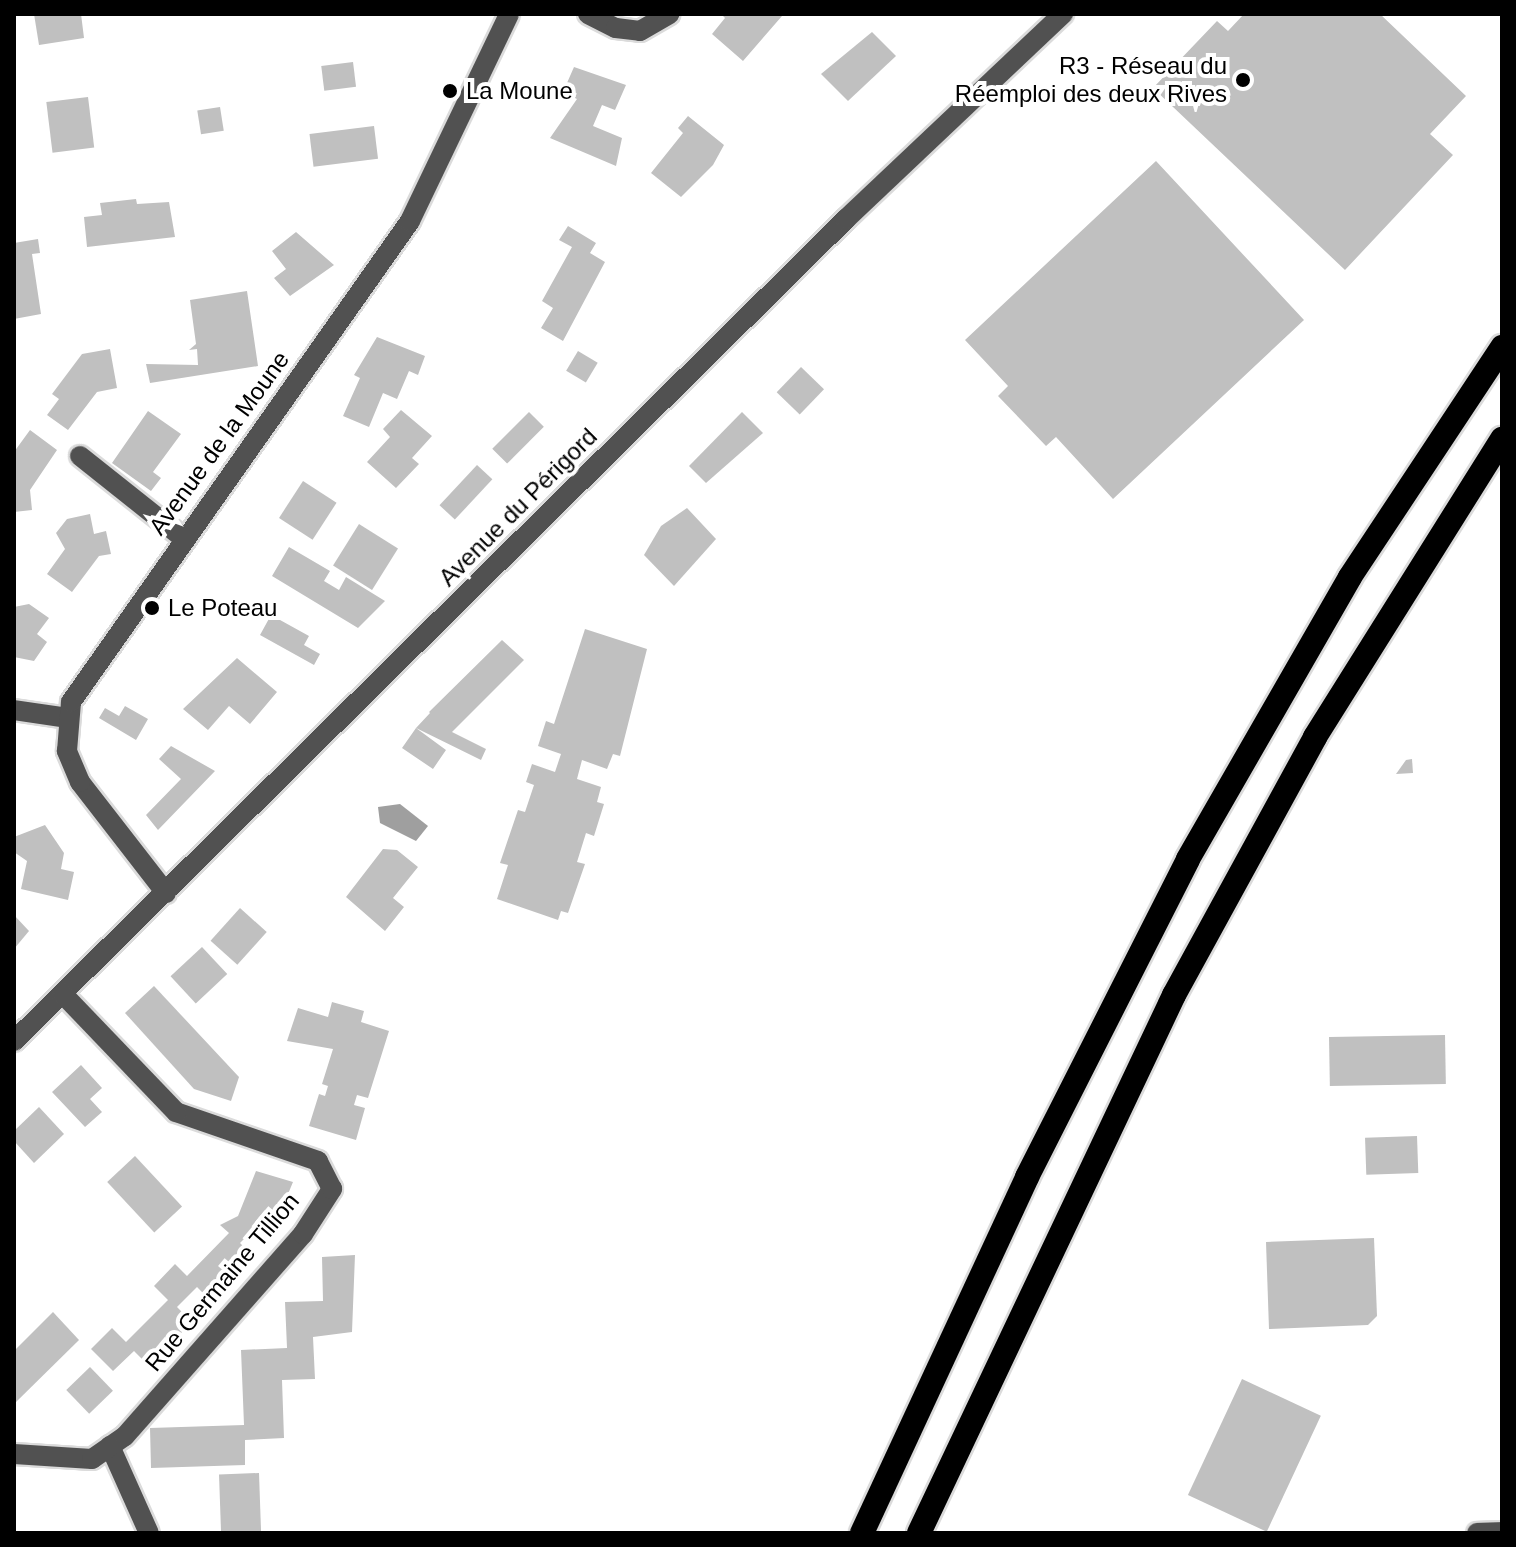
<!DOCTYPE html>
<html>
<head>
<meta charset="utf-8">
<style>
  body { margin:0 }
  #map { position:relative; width:1516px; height:1547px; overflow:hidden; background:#fff; font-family:Helvetica,sans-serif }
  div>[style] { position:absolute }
  .water>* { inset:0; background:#9f9f9f }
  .building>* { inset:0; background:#c0c0c0; transform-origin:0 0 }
  .roads { filter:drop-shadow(2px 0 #dbdbdb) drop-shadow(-2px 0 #dbdbdb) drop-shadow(0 2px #dbdbdb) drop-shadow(0 -2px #dbdbdb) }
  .minor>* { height:20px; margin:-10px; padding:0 10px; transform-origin:10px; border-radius:10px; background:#515151 }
  .highway>* { height:24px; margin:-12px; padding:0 12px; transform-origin:12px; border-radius:12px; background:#000 }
  .dots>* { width:22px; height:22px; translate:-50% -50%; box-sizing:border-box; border:4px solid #fff; border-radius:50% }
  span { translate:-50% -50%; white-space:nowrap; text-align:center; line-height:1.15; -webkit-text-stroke:8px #fff; paint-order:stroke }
  .poi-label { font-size:24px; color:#000 }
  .right { translate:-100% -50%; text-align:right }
  .left { translate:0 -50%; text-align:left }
  .street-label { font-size:24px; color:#000 }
  .frame { position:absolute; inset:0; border:16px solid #000; pointer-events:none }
</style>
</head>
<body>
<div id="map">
  <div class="water">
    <div style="clip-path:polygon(400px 804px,428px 826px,416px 841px,380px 823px,378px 807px)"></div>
  </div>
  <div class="building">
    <div style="clip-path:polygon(34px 14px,81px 14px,84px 38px,39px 45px)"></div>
    <div style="clip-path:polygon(721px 14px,780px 14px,782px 16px,743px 61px,712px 34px,725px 18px)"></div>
    <div style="clip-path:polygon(1244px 14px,1380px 14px,1466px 96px,1430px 134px,1453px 155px,1345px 270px,1153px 88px,1217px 21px,1228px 31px)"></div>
    <div style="clip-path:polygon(872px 32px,896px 56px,848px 101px,821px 74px)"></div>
    <div style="left:353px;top:62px;width:25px;height:32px;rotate:83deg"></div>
    <div style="clip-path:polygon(574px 67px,626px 85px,615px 110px,602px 105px,593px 126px,622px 138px,616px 166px,550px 138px,577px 99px,563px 92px)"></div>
    <div style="left:88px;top:97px;width:51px;height:42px;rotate:83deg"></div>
    <div style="left:220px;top:107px;width:24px;height:23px;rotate:81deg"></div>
    <div style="clip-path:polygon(688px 116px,724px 145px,713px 165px,681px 197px,651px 173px,683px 133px,678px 128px)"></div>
    <div style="left:374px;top:126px;width:33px;height:65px;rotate:83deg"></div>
    <div style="clip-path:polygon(1156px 161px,1304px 320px,1113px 499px,1056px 437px,1046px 446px,998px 396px,1008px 386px,965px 340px)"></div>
    <div style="clip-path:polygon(136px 199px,137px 204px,169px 202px,175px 237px,87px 247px,84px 217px,102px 215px,100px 203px)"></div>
    <div style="clip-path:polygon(568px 226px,596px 243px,590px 253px,605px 262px,563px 341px,541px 328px,553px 308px,542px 301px,572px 247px,559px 240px)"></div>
    <div style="clip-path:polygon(296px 232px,334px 265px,290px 296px,274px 278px,286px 269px,272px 251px)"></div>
    <div style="clip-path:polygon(38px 239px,40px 253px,32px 254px,41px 314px,14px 319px,14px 243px)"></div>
    <div style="clip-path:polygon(247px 291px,258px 366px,150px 383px,146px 364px,198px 365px,197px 349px,189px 350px,196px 344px,190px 300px)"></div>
    <div style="clip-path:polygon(377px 337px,425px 356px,418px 375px,409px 371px,397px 399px,383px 393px,369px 427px,343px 416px,360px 378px,354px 375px)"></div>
    <div style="clip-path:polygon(110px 349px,117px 388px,97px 392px,68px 430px,47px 415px,59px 399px,52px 394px,82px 354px)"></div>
    <div style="left:578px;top:351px;width:23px;height:23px;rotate:31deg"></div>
    <div style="left:801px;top:367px;width:32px;height:35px;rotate:44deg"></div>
    <div style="clip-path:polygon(401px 410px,432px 436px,412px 458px,419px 464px,396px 488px,367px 462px,390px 437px,383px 429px)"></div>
    <div style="clip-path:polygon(148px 411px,181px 434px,153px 472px,161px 478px,151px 491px,112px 463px)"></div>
    <div style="left:529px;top:412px;width:21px;height:52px;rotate:45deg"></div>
    <div style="clip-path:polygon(742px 412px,763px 433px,706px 483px,689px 466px)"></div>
    <div style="clip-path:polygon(30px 430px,57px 450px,30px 490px,32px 510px,14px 512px,14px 452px)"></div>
    <div style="left:477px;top:465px;width:21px;height:55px;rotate:43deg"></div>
    <div style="left:303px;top:481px;width:40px;height:44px;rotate:33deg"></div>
    <div style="clip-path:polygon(687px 508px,716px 539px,674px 586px,644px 555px,661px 526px)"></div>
    <div style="clip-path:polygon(90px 514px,94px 534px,106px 531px,111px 554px,99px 556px,72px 592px,47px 574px,65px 549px,56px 533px,67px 519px)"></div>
    <div style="left:359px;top:524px;width:46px;height:49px;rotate:32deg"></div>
    <div style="clip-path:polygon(289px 547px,330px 571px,324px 581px,339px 590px,346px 577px,385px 601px,358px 628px,272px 576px)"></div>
    <div style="clip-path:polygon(29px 604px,49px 618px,37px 634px,47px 642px,34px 661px,14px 657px,14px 607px)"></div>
    <div style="clip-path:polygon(271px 615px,309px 636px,304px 645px,320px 654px,314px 665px,260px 635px)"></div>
    <div style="clip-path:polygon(585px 629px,647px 649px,620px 756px,613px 754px,607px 769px,582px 760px,577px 779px,601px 787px,597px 802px,604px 804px,594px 836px,586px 833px,577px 862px,585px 864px,568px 913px,561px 911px,558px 920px,497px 899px,508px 865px,500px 863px,518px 810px,525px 812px,534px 785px,526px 782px,532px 764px,555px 772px,561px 754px,538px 746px,546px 721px,554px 724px)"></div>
    <div style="clip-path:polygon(502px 640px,524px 660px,452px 732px,486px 749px,481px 760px,416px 728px,446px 750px,433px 769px,402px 748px,416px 728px,430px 713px,429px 712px)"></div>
    <div style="clip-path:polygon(237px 658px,277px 692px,250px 724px,229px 706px,208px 730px,183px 709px)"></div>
    <div style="clip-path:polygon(125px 706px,148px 719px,136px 740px,99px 718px,105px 708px,119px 716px)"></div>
    <div style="clip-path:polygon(171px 746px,215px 771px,158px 830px,146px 815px,181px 779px,159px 759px)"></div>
    <div style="clip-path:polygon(1412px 759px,1413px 773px,1396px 774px,1406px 760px)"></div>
    <div style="clip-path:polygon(45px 825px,64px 853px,61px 869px,74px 872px,68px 900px,21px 889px,27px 861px,14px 852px,14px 837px)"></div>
    <div style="clip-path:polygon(383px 849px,397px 850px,418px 867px,393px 898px,404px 907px,385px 931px,346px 897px)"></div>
    <div style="left:240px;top:908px;width:36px;height:44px;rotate:42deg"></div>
    <div style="clip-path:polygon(14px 915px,29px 931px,14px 949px)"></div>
    <div style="left:202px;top:947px;width:37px;height:43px;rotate:47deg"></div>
    <div style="clip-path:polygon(154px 986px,239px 1077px,231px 1101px,194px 1089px,125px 1013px)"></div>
    <div style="clip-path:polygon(332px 1002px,364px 1011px,361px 1022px,389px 1031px,368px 1098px,357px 1095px,354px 1105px,365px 1108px,356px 1140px,309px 1126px,319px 1094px,325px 1096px,328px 1086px,322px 1084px,333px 1049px,287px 1041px,298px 1008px,328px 1017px)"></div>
    <div style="left:1445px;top:1035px;width:49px;height:116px;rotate:89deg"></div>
    <div style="clip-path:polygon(81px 1065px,102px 1088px,90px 1099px,102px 1112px,85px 1127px,52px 1092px)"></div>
    <div style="clip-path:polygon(39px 1107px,64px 1134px,34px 1163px,14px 1141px,14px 1131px)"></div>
    <div style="left:1417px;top:1136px;width:37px;height:52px;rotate:88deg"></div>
    <div style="left:135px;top:1156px;width:69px;height:38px;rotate:47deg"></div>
    <div style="clip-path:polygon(256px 1171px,293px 1182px,276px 1223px,262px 1221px,240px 1243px,255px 1258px,212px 1302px,197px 1287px,177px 1307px,192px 1322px,149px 1366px,134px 1351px,113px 1371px,91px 1349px,112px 1328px,126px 1342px,168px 1300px,154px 1286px,175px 1264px,187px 1276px,229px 1233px,220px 1225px,238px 1216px)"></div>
    <div style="clip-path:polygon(1374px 1238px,1377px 1316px,1368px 1325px,1269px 1329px,1266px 1242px)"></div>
    <div style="clip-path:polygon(355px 1255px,352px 1332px,313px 1337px,315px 1379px,282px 1380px,284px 1438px,245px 1440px,245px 1465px,151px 1468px,150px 1428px,244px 1425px,241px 1350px,287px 1348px,285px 1302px,323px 1301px,322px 1257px)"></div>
    <div style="clip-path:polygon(53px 1312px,79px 1340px,14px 1404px,14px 1351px)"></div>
    <div style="left:90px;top:1367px;width:33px;height:33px;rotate:46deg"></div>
    <div style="left:1242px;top:1379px;width:87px;height:128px;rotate:25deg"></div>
    <div style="left:259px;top:1473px;width:60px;height:40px;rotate:88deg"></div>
  </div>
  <div class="roads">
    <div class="minor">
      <div style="left:588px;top:14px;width:31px;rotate:27deg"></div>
      <div style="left:616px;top:28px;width:24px;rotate:7deg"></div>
      <div style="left:640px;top:31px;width:34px;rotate:-30deg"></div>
      <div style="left:80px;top:456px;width:132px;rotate:38.5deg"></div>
      <div style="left:14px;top:710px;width:55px;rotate:8.4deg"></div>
      <div style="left:166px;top:893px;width:140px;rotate:-127.8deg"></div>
      <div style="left:80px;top:782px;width:34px;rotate:-113deg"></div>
      <div style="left:67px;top:751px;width:49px;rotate:-85.3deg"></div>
      <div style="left:71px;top:702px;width:588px;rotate:-54.82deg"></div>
      <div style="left:410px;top:221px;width:229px;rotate:-64.4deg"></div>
      <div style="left:14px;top:1041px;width:1170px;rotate:-44.65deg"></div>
      <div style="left:846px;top:219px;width:299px;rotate:-43.4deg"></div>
      <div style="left:110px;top:1446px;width:95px;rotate:65.9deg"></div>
      <div style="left:14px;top:1454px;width:78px;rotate:3.7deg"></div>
      <div style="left:92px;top:1459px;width:40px;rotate:-34.9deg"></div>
      <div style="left:125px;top:1436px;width:269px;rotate:-48.6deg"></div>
      <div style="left:303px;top:1234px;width:54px;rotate:-57.2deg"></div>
      <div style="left:332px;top:1189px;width:31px;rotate:-117deg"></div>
      <div style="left:318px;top:1161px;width:150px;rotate:-161deg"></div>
      <div style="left:176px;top:1112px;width:163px;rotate:-133.8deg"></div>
      <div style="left:1477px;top:1533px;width:25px;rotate:-2deg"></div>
    </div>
    <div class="highway">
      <div style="left:862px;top:1533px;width:392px;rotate:-65.1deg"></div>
      <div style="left:1027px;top:1177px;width:356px;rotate:-63.1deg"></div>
      <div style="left:1188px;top:859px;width:325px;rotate:-60.1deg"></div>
      <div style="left:1350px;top:577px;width:276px;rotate:-56.5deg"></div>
      <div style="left:919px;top:1533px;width:595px;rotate:-64.64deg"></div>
      <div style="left:1174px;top:995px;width:294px;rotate:-61.3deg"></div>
      <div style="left:1315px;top:737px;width:352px;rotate:-57.9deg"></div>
    </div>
  </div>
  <div class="dots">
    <div style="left:1243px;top:80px;background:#000"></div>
    <div style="left:450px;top:91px;background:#000"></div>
    <div style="left:152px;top:608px;background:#000"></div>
  </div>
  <div class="poi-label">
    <span class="right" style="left:1227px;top:80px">R3 - Réseau du<br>Réemploi des deux Rives</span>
    <span class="left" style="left:466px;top:91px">La Moune</span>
    <span class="left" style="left:168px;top:608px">Le Poteau</span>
  </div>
  <div class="street-label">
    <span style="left:219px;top:443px;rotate:-54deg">Avenue de la Moune</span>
    <span style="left:518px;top:507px;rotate:-45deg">Avenue du Périgord</span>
    <span style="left:222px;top:1282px;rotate:-50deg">Rue Germaine Tillion</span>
  </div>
  <div class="frame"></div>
</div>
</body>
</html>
